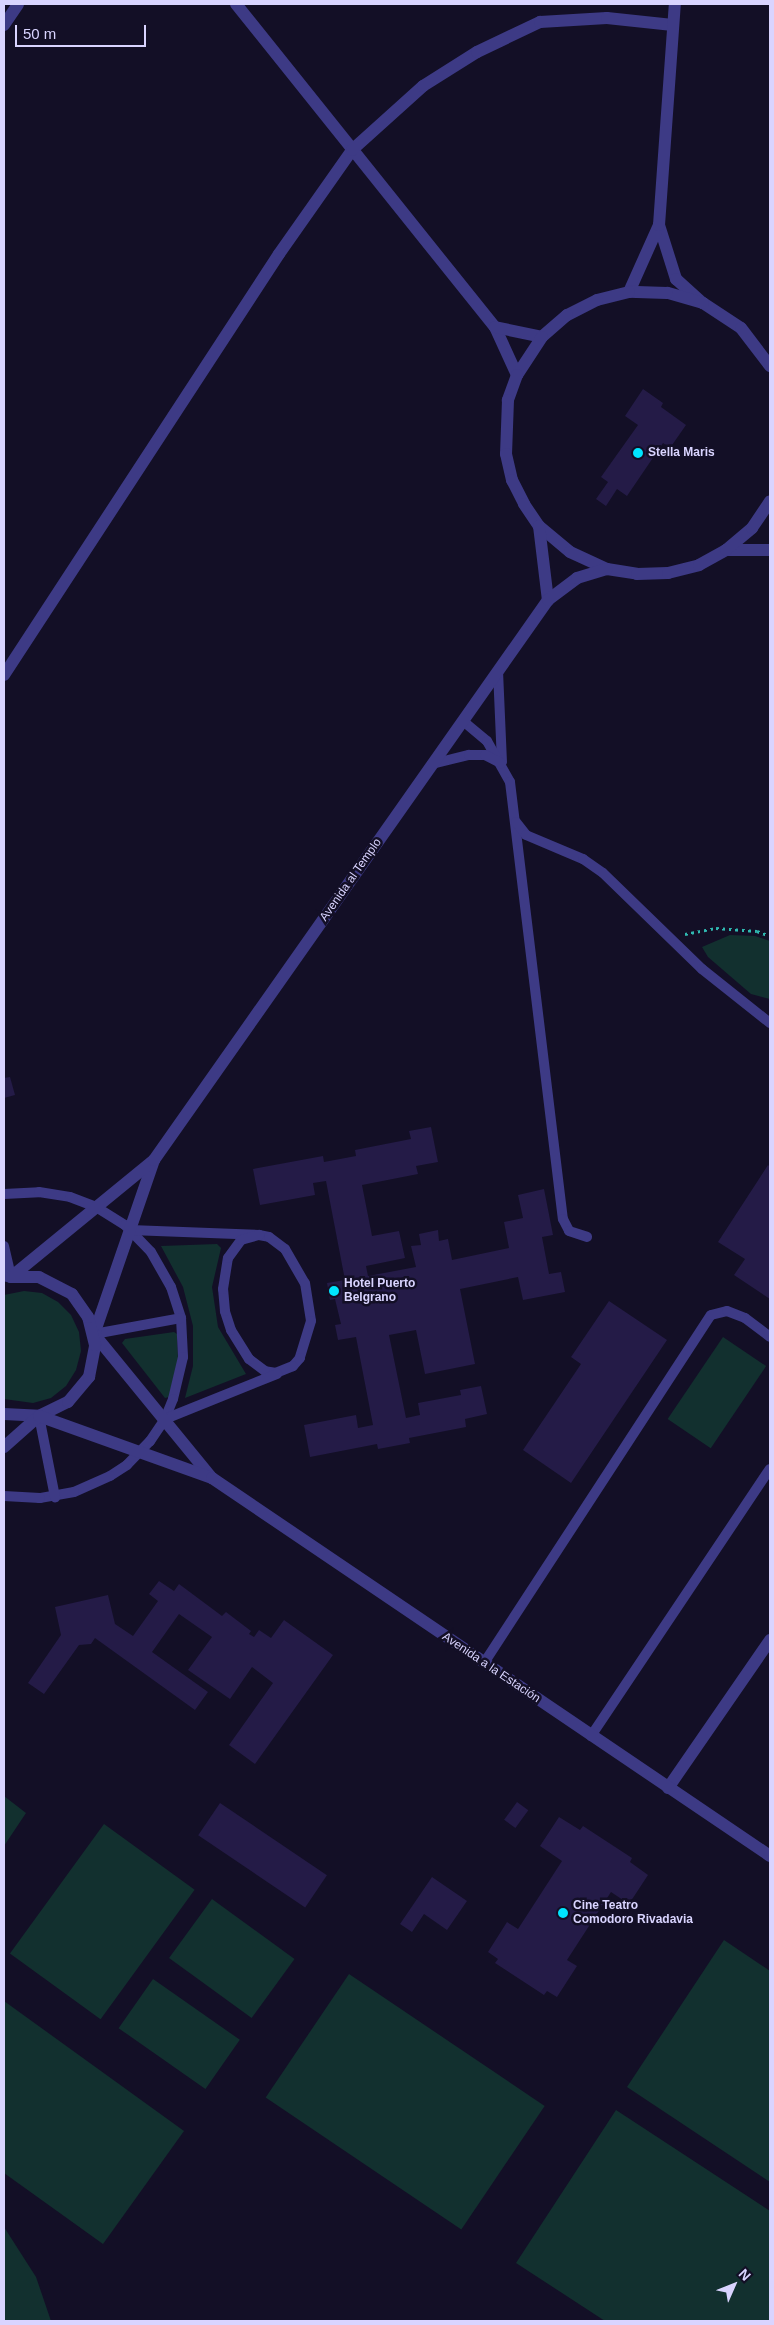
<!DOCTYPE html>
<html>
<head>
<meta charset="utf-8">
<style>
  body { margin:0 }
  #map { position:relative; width:774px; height:2325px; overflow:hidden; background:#130f26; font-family:Arial,sans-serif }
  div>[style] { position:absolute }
  .green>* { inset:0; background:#12302f; transform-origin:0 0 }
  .building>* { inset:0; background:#241b47; transform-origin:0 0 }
  .path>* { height:3px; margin-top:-1.5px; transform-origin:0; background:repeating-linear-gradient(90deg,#2fb8b0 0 2.5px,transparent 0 6.5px) }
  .service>* { height:10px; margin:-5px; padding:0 5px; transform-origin:5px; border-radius:5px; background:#3d3a85 }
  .minor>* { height:12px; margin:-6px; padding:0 6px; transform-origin:6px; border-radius:6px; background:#3d3a85 }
  .tertiary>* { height:12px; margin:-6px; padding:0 6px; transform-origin:6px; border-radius:6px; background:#3d3a85 }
  .dots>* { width:14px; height:14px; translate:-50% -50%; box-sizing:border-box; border:2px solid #130f26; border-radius:50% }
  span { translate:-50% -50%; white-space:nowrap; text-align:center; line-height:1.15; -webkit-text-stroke:5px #130f26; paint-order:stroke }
  .poi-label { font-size:12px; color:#d9d4ff; font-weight:700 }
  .left { translate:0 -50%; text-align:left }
  .street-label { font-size:12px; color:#d9d4ff }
  .frame { position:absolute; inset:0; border:5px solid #d9d4ff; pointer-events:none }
  .north { position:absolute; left:709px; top:2260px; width:50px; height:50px; -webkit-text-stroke:4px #130f26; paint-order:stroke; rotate:46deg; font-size:14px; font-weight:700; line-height:20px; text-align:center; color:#d9d4ff }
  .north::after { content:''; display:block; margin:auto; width:18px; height:22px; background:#d9d4ff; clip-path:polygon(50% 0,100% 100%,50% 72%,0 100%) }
  .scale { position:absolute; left:15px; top:25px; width:131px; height:22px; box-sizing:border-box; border:2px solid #d9d4ff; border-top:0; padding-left:6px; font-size:15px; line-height:18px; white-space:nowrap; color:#d9d4ff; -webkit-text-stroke:4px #130f26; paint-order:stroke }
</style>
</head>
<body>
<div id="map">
  <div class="green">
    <div style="clip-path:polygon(730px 935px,755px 936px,770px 941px,770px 999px,751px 994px,708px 957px,702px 947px)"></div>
    <div style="clip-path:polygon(217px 1244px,221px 1248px,212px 1287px,218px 1327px,246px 1374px,185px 1398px,193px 1366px,193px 1326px,183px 1287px,161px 1246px)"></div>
    <div style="clip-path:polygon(24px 1291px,42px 1293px,58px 1302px,71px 1315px,79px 1332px,81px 1351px,76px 1370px,66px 1386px,51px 1398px,33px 1403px,4px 1399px,4px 1295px)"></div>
    <div style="clip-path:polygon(174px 1332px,177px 1334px,178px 1359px,169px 1397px,165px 1398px,122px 1343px,125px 1339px)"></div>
    <div style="left:723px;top:1337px;width:52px;height:99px;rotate:34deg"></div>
    <div style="clip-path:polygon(4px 1796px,26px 1813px,4px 1846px)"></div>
    <div style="left:104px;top:1824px;width:112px;height:160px;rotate:36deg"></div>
    <div style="left:212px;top:1899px;width:102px;height:73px;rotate:36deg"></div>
    <div style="clip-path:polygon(724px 1940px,770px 1971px,770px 2182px,627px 2087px)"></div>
    <div style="left:349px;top:1974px;width:236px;height:149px;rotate:34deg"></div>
    <div style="left:153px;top:1979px;width:106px;height:60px;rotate:35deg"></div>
    <div style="clip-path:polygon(4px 2001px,184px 2131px,103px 2244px,4px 2173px)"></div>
    <div style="clip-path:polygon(616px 2110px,770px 2211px,770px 2321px,605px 2321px,516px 2263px)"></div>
    <div style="clip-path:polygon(4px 2227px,36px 2277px,51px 2321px,4px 2321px)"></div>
  </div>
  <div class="building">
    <div style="clip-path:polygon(643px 389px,663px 403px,661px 407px,686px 425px,670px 448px,663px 443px,627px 496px,617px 489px,606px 506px,596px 499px,608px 482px,601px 477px,638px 425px,625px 416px)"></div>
    <div style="clip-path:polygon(10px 1077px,15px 1095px,4px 1098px,4px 1078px)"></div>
    <div style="clip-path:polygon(431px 1127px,438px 1162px,416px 1166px,418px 1174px,362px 1185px,372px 1236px,399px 1231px,405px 1258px,366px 1266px,368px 1276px,416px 1267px,411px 1246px,421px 1245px,419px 1234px,438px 1230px,439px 1241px,448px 1239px,452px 1260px,509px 1248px,504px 1222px,523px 1218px,518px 1195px,544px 1189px,553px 1235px,542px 1237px,549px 1274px,561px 1272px,565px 1292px,523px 1300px,518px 1277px,460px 1289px,475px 1364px,425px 1374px,416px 1330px,389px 1335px,406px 1418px,420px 1415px,418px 1403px,461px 1395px,460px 1390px,481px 1386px,487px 1414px,465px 1419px,466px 1427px,409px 1438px,410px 1443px,378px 1449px,377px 1444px,310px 1457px,304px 1425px,356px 1415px,358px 1428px,373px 1425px,356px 1337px,338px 1340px,335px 1325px,341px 1324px,335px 1299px,330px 1300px,327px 1283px,345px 1280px,326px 1181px,313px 1183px,315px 1195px,260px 1205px,253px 1169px,323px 1156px,324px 1162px,356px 1156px,355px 1150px,411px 1139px,409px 1131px)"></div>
    <div style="clip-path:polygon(768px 1165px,770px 1167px,770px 1299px,734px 1275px,745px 1259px,718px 1242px)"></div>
    <div style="clip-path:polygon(609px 1301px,667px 1340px,571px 1483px,523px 1450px,581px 1364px,571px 1357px)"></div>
    <div style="clip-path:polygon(159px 1581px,174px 1591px,179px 1584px,222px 1616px,226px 1612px,251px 1631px,249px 1634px,254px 1637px,259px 1630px,271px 1638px,284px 1620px,333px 1655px,255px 1764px,229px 1745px,273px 1683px,252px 1667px,230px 1699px,188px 1670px,212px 1637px,179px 1614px,152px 1652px,208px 1692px,195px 1710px,95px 1638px,91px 1644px,79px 1645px,44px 1694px,28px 1683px,61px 1635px,55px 1607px,108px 1595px,115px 1624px,133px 1636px,158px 1601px,149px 1594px)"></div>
    <div style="left:517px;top:1802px;width:14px;height:22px;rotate:36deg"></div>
    <div style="left:220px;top:1803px;width:129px;height:39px;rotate:34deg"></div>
    <div style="clip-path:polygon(559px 1817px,580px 1830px,583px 1826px,632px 1858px,630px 1862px,648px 1875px,629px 1904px,611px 1892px,567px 1960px,577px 1966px,557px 1997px,547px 1991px,544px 1995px,495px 1963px,498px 1959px,488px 1952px,507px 1922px,518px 1929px,562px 1861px,540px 1846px)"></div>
    <div style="clip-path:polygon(432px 1877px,467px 1901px,447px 1930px,424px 1914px,412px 1932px,400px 1924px)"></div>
  </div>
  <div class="path">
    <div style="left:685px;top:934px;width:32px;rotate:-11deg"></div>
    <div style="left:716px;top:928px;width:41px;rotate:4.2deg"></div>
    <div style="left:757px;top:931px;width:14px;rotate:21deg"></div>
  </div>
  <div class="service">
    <div style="left:498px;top:671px;width:91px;rotate:87.5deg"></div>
    <div style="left:463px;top:721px;width:31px;rotate:40deg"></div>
    <div style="left:487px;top:741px;width:47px;rotate:60.7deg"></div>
    <div style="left:510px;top:782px;width:440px;rotate:83.1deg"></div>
    <div style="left:563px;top:1219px;width:13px;rotate:63deg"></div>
    <div style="left:569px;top:1231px;width:19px;rotate:18deg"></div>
    <div style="left:432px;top:764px;width:38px;rotate:-14deg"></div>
    <div style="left:469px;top:755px;width:16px"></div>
    <div style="left:485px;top:755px;width:18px;rotate:27deg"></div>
    <div style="left:516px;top:822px;width:16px;rotate:52deg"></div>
    <div style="left:526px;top:835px;width:62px;rotate:22.8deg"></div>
    <div style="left:583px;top:859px;width:24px;rotate:35deg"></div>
    <div style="left:603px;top:873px;width:138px;rotate:44.1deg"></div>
    <div style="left:702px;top:969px;width:87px;rotate:38.5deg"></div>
    <div style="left:4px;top:1194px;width:35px;rotate:-3deg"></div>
    <div style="left:39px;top:1192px;width:31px;rotate:9deg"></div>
    <div style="left:70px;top:1197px;width:28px;rotate:21deg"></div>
    <div style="left:96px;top:1207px;width:34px;rotate:32deg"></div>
    <div style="left:125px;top:1225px;width:37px;rotate:46deg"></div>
    <div style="left:151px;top:1252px;width:40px;rotate:60.3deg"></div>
    <div style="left:171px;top:1287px;width:33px;rotate:72deg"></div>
    <div style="left:181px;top:1318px;width:39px;rotate:87deg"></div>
    <div style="left:183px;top:1357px;width:43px;rotate:103.4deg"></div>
    <div style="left:173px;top:1399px;width:22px;rotate:112deg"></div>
    <div style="left:165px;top:1419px;width:27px;rotate:124deg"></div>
    <div style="left:150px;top:1441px;width:33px;rotate:134deg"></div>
    <div style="left:127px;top:1465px;width:20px;rotate:147deg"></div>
    <div style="left:110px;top:1476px;width:39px;rotate:156deg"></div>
    <div style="left:74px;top:1492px;width:35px;rotate:170deg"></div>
    <div style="left:40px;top:1498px;width:36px;rotate:-177deg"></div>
    <div style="left:130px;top:1230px;width:129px;rotate:2.2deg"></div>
    <div style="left:259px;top:1235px;width:10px;rotate:11deg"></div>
    <div style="left:269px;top:1237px;width:20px;rotate:37deg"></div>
    <div style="left:285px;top:1249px;width:39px;rotate:60deg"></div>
    <div style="left:305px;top:1283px;width:38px;rotate:81deg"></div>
    <div style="left:311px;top:1321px;width:39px;rotate:107deg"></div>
    <div style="left:300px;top:1358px;width:11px;rotate:131deg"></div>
    <div style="left:293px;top:1366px;width:18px;rotate:158deg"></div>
    <div style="left:276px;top:1373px;width:11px;rotate:-170deg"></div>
    <div style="left:265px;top:1371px;width:20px;rotate:-143deg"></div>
    <div style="left:249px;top:1359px;width:34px;rotate:-122deg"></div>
    <div style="left:231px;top:1330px;width:20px;rotate:-108deg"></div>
    <div style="left:225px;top:1311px;width:22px;rotate:-95deg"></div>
    <div style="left:223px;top:1289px;width:31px;rotate:-81deg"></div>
    <div style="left:228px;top:1258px;width:22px;rotate:-54deg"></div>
    <div style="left:241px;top:1240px;width:19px;rotate:-16deg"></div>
    <div style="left:4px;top:1246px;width:32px;rotate:77deg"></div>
    <div style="left:94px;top:1334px;width:88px;rotate:-10.4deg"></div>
    <div style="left:39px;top:1416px;width:83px;rotate:78.8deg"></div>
    <div style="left:165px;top:1419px;width:121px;rotate:-21.9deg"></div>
    <div style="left:484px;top:1663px;width:415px;rotate:-56.9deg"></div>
    <div style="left:711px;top:1315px;width:16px;rotate:-14deg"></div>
    <div style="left:727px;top:1311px;width:19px;rotate:21deg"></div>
    <div style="left:745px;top:1318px;width:31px;rotate:37deg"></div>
    <div style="left:591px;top:1736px;width:321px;rotate:-56.2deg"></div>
  </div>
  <div class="minor">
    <div style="left:236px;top:4px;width:414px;rotate:51.3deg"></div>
    <div style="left:495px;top:327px;width:53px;rotate:65.4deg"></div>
    <div style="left:4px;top:25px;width:25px;rotate:-56deg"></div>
    <div style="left:495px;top:327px;width:48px;rotate:12deg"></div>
    <div style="left:726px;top:550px;width:44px"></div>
    <div style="left:4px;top:675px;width:503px;rotate:-56.85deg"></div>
    <div style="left:279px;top:254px;width:127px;rotate:-54.9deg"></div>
    <div style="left:352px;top:150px;width:96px;rotate:-42deg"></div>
    <div style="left:423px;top:86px;width:64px;rotate:-32.2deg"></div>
    <div style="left:477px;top:52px;width:70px;rotate:-25.5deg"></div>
    <div style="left:540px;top:22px;width:67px;rotate:-3.4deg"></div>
    <div style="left:607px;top:18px;width:66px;rotate:6.1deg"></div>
    <div style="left:668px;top:1788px;width:180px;rotate:-55.4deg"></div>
  </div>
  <div class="tertiary">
    <div style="left:659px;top:225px;width:57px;rotate:72.5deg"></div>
    <div style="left:676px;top:279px;width:36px;rotate:42deg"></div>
    <div style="left:703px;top:303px;width:45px;rotate:33.3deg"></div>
    <div style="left:741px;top:328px;width:48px;rotate:52.7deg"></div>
    <div style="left:629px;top:292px;width:73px;rotate:-65.9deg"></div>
    <div style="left:659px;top:225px;width:222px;rotate:-85.9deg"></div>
    <div style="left:703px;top:303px;width:37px;rotate:-164deg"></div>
    <div style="left:667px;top:293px;width:38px;rotate:-178deg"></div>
    <div style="left:629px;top:292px;width:33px;rotate:166deg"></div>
    <div style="left:597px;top:300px;width:34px;rotate:153deg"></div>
    <div style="left:567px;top:315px;width:33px;rotate:139deg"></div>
    <div style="left:542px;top:337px;width:45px;rotate:123.3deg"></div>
    <div style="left:517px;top:375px;width:27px;rotate:110deg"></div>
    <div style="left:508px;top:400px;width:54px;rotate:92.1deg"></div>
    <div style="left:506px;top:454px;width:27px;rotate:77deg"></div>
    <div style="left:512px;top:480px;width:27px;rotate:63deg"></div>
    <div style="left:524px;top:504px;width:27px;rotate:56deg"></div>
    <div style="left:539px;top:526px;width:40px;rotate:40deg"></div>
    <div style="left:570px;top:552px;width:41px;rotate:24.7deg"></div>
    <div style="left:607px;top:569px;width:30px;rotate:9deg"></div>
    <div style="left:637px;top:574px;width:31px;rotate:-2deg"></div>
    <div style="left:668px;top:573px;width:32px;rotate:-14deg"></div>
    <div style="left:699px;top:565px;width:31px;rotate:-29deg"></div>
    <div style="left:726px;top:550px;width:34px;rotate:-40deg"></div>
    <div style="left:752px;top:528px;width:32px;rotate:-56deg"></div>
    <div style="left:539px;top:526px;width:75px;rotate:83.1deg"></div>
    <div style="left:154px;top:1160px;width:184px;rotate:109deg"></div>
    <div style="left:94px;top:1334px;width:186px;rotate:50.7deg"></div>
    <div style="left:4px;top:1275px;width:7px;rotate:16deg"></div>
    <div style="left:11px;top:1277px;width:185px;rotate:-39.3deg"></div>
    <div style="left:154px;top:1160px;width:685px;rotate:-54.87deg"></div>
    <div style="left:548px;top:600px;width:36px;rotate:-37deg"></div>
    <div style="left:577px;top:578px;width:31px;rotate:-17deg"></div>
    <div style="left:4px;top:1414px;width:35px;rotate:3deg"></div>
    <div style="left:39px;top:1416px;width:32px;rotate:-26deg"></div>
    <div style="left:68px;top:1402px;width:33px;rotate:-50deg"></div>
    <div style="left:89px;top:1377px;width:33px;rotate:-79deg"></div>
    <div style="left:95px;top:1345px;width:29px;rotate:-104deg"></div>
    <div style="left:88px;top:1317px;width:28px;rotate:-125deg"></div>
    <div style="left:72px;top:1294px;width:37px;rotate:-153deg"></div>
    <div style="left:39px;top:1277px;width:28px;rotate:180deg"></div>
    <div style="left:4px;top:1447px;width:47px;rotate:-41.5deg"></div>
    <div style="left:39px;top:1416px;width:184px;rotate:19.7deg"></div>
    <div style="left:212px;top:1478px;width:674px;rotate:34.11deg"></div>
  </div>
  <div class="dots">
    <div style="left:638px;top:453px;background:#00e5ff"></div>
    <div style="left:334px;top:1291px;background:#00e5ff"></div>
    <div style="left:563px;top:1913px;background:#00e5ff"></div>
  </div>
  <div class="poi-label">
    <span class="left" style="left:648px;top:453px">Stella Maris</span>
    <span class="left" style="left:344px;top:1291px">Hotel Puerto<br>Belgrano</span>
    <span class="left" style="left:573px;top:1913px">Cine Teatro<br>Comodoro Rivadavia</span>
  </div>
  <div class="street-label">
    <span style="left:351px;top:880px;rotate:-55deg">Avenida al Templo</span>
    <span style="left:491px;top:1668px;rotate:34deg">Avenida a la Estación</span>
  </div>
  <div class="frame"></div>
  <div class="north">N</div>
  <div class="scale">50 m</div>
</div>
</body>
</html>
